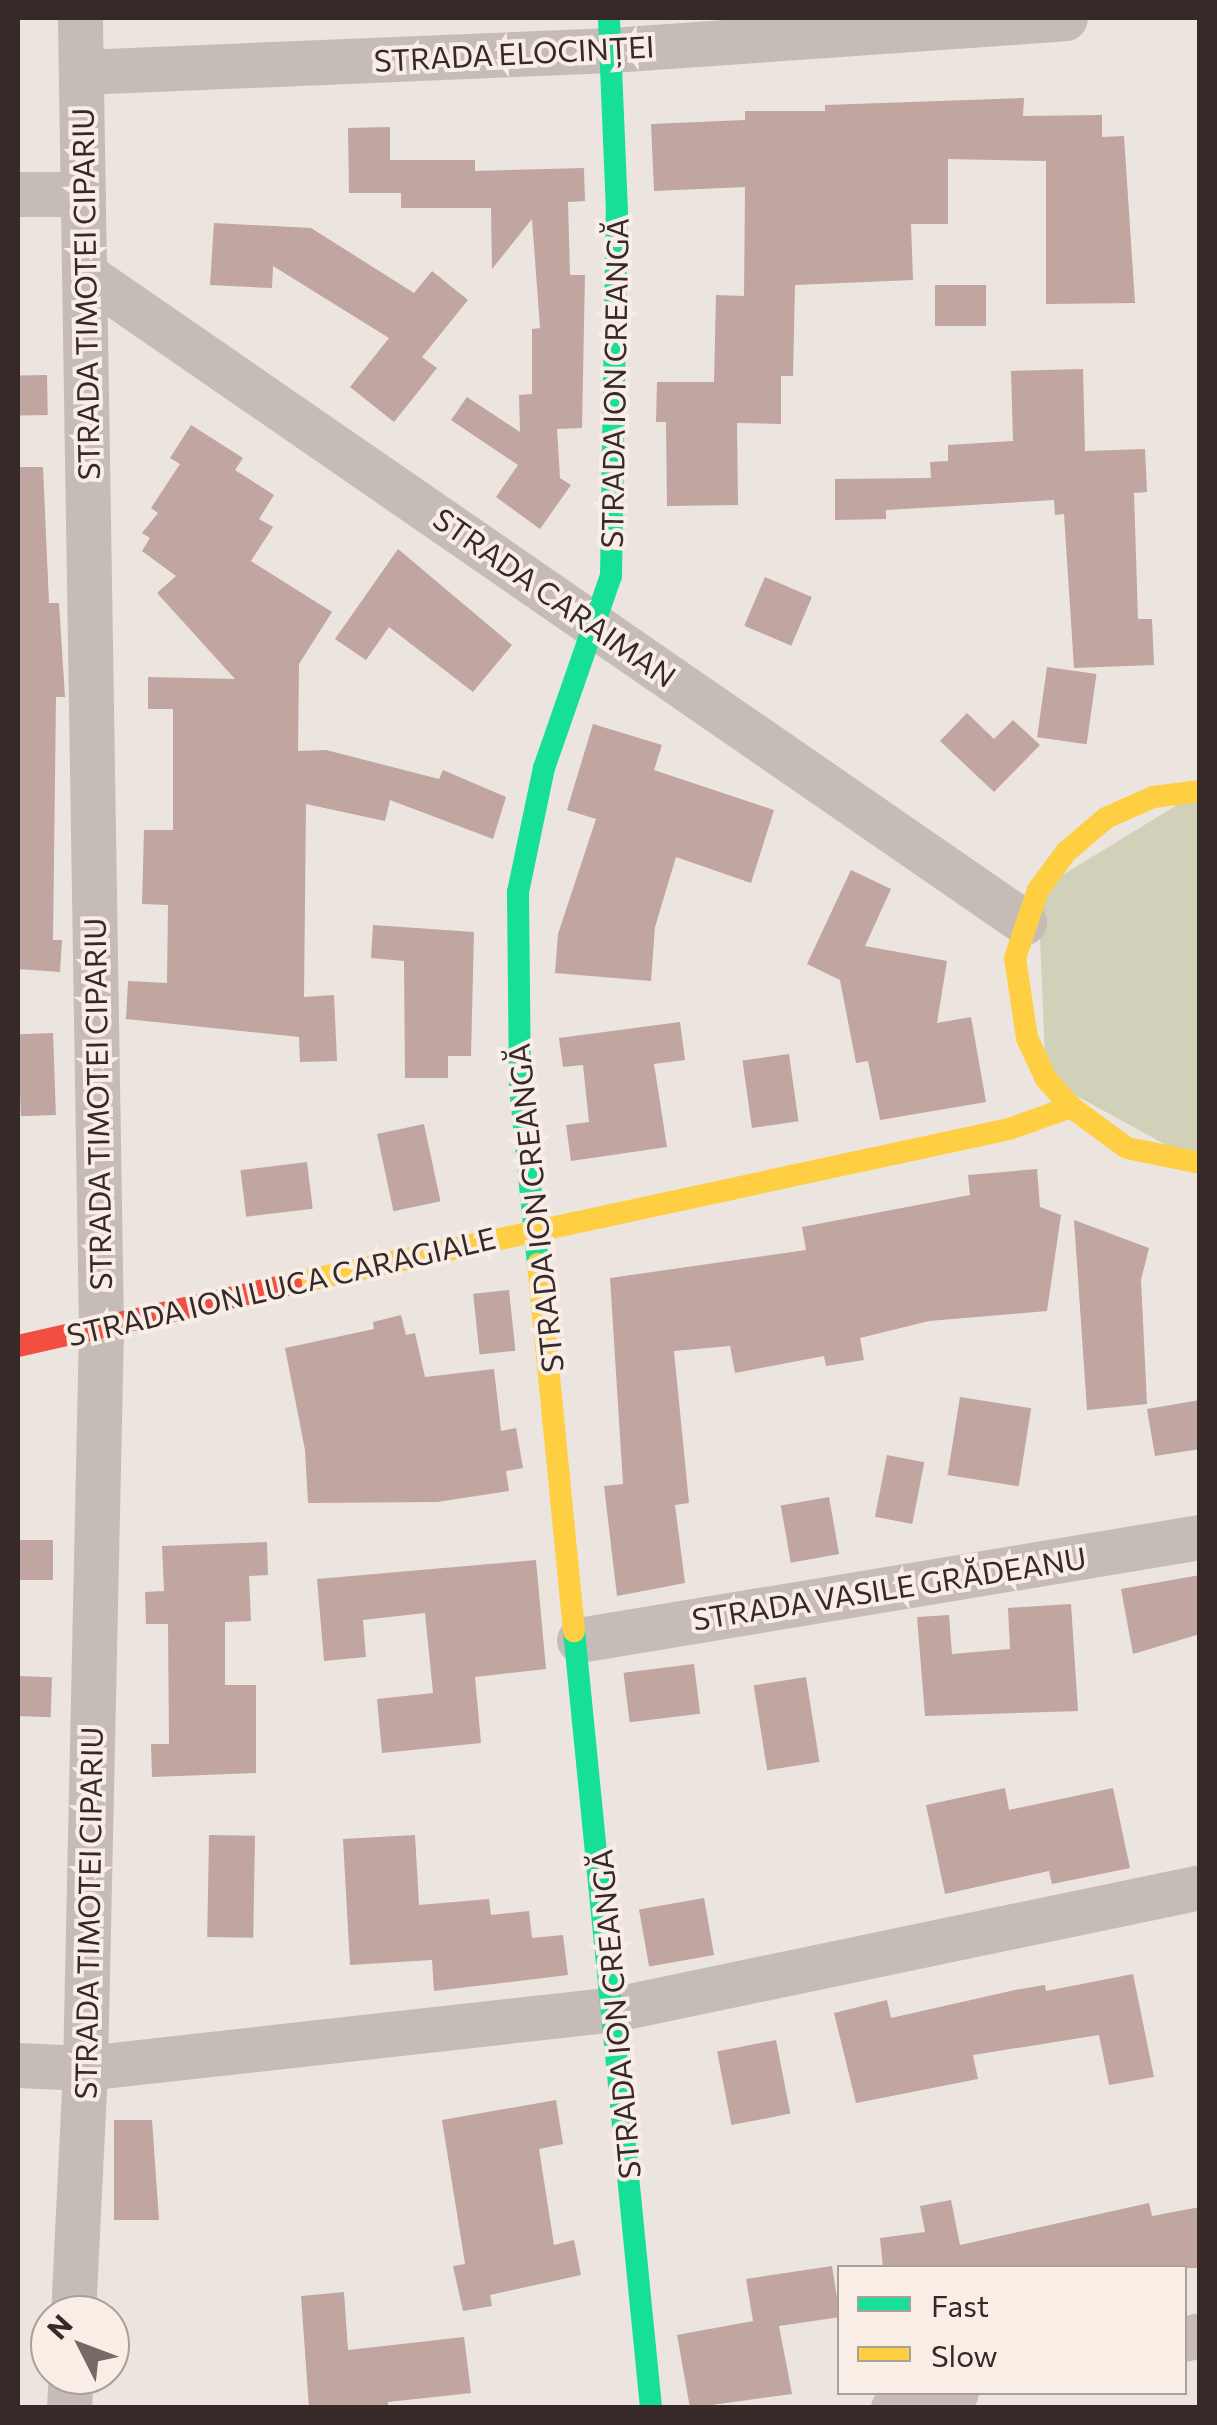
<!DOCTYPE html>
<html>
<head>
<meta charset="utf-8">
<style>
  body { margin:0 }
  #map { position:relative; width:1217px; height:2425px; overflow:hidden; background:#ece4df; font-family:Commissioner,sans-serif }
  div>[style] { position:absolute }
  .green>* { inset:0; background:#d0d1b8 }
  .building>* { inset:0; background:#c0a5a0; transform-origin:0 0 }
  .street>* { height:45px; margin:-22.5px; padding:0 22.5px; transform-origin:22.5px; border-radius:22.5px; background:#c5bcb8 }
  .fast>* { height:22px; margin:-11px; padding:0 11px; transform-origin:11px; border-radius:11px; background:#16e098 }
  .slow>* { height:22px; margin:-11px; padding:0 11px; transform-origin:11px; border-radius:11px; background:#ffcf43 }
  .jam>* { height:22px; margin:-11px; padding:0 11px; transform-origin:11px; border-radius:11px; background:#f24e42 }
  span { translate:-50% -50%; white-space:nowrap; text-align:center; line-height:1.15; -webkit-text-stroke:8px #f9eee6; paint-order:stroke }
  .street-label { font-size:30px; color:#362927 }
  .frame { position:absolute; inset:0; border:20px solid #362927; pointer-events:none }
  .legend { position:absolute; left:837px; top:2265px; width:350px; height:130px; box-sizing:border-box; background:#f9eee6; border:2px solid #ab9f9a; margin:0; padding:12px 18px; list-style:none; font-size:30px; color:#362927 }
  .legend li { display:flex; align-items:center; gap:20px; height:50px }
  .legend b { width:50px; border:2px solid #ab9f9a }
  .north { position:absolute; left:30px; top:2295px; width:100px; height:100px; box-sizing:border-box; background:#f9eee6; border:2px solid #ab9f9a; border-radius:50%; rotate:312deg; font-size:28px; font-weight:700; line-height:40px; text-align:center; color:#362927 }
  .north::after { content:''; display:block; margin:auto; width:35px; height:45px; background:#766a67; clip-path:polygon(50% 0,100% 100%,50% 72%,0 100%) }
</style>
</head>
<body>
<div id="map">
  <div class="green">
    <div style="clip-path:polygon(1200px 791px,1199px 1163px,1046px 1079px,1038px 890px)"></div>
  </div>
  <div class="building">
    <div style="clip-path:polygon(1024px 98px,1023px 116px,1102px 115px,1102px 137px,1124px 136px,1135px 303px,1046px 304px,1046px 161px,948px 159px,948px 224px,911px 224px,913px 280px,795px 285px,793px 376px,781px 376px,781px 424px,737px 423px,738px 505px,667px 506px,666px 422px,656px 422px,657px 382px,714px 382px,716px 295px,744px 296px,745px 187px,654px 191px,651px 124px,745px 120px,745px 111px,825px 111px,825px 105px)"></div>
    <div style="clip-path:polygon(390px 127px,390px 160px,475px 160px,475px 171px,584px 168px,585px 201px,568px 202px,570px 275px,585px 275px,582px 428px,557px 429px,560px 478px,571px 485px,540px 529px,496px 497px,518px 465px,451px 420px,467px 397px,520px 432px,519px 395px,532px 394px,532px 329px,540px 328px,532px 219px,492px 269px,491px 208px,401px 208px,401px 193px,349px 193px,348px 128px)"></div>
    <div style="clip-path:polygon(214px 223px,311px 228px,414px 293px,432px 271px,468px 300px,422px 357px,437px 368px,394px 422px,350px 387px,389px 338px,273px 266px,272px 288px,210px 285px)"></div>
    <div style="left:935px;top:285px;width:51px;height:41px"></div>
    <div style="clip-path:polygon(1083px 369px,1085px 451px,1145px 449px,1147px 492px,1134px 493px,1138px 619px,1152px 619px,1154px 665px,1074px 668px,1064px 514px,1055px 515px,1054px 500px,886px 510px,886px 519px,835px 520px,835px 479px,931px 478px,930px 462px,948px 461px,948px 445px,1013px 441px,1011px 371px)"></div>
    <div style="left:47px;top:375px;width:40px;height:29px;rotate:89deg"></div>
    <div style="clip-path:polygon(191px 425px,243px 458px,235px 470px,274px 495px,259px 519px,273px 527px,251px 561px,332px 612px,299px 664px,298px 751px,326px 750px,439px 779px,443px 770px,506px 797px,493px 839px,390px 800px,385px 821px,306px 804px,304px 997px,334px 995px,337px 1061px,300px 1062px,299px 1037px,126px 1019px,128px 981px,167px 983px,168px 905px,142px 904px,144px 830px,173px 830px,173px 709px,148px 709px,148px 677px,235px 679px,157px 593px,176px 576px,142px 551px,150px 538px,142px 533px,158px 513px,151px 508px,180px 464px,170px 458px)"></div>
    <div style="clip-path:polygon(18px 467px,43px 467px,49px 603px,59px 603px,65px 697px,56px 697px,53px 940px,62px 940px,60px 972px,18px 969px)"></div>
    <div style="clip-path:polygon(398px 549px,512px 645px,473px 692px,389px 627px,366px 660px,335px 639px)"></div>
    <div style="left:765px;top:577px;width:51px;height:53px;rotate:23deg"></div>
    <div style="left:1047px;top:667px;width:50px;height:71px;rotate:8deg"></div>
    <div style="clip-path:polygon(967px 713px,994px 739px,1013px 720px,1040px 745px,994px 792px,940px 741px)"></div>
    <div style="clip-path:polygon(593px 724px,662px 745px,654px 770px,774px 810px,751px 883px,676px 857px,655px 927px,651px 981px,555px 973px,558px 934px,596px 819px,567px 810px)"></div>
    <div style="clip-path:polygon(851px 870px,891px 889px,865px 946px,947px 961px,937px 1023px,971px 1017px,986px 1102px,880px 1120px,868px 1061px,856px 1063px,840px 980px,807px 964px)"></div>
    <div style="clip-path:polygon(373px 925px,474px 932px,471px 1056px,448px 1056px,448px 1078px,405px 1078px,404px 961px,371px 958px)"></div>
    <div style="clip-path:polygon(680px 1022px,685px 1060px,654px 1064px,667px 1147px,571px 1161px,566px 1125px,589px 1122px,583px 1065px,563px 1067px,559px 1038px)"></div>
    <div style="left:53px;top:1033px;width:82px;height:35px;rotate:88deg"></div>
    <div style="left:789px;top:1054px;width:68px;height:47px;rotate:82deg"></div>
    <div style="left:424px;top:1124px;width:79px;height:48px;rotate:78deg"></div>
    <div style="left:307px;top:1162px;width:47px;height:67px;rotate:83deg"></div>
    <div style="clip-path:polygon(1037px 1169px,1040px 1207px,1061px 1215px,1047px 1311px,929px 1321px,860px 1338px,864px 1360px,826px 1366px,824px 1356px,735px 1373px,730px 1346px,674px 1351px,689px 1503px,675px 1505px,685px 1583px,617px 1596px,604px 1486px,623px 1484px,610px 1278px,806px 1250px,802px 1227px,970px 1195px,968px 1175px)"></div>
    <div style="clip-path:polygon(1074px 1220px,1149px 1248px,1141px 1280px,1147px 1404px,1087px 1410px)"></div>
    <div style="left:509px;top:1290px;width:61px;height:36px;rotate:84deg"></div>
    <div style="clip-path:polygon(401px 1315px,406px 1335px,415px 1333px,425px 1377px,494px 1369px,501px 1431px,516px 1428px,523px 1468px,506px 1471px,509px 1491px,437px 1502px,308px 1503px,305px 1450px,285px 1348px,374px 1329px,373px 1322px)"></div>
    <div style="left:960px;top:1397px;width:72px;height:79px;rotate:9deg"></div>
    <div style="clip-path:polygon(1200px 1400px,1200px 1449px,1155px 1456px,1147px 1409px)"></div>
    <div style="left:887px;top:1455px;width:38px;height:63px;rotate:11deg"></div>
    <div style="left:829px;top:1497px;width:58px;height:49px;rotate:80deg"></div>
    <div style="left:18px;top:1540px;width:35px;height:40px"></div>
    <div style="clip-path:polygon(267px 1542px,268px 1575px,249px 1576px,251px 1621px,225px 1622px,225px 1685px,256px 1685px,256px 1773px,152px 1777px,151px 1744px,169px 1744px,168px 1624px,146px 1624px,145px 1592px,164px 1591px,162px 1546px)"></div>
    <div style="clip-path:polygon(536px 1560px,546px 1669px,475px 1677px,481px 1743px,382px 1753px,377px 1699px,433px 1693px,425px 1613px,363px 1620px,366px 1657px,324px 1661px,317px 1579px)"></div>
    <div style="clip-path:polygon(1200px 1575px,1200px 1634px,1133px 1654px,1121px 1589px)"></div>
    <div style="clip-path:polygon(1071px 1604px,1078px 1711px,925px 1716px,917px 1617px,949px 1615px,952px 1654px,1010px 1649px,1008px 1608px)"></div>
    <div style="left:694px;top:1664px;width:50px;height:71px;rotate:83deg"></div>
    <div style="left:18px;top:1676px;width:34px;height:40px;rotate:2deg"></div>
    <div style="left:806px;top:1677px;width:86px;height:53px;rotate:81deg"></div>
    <div style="clip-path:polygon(1005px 1788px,1009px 1810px,1113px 1788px,1130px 1868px,1052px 1884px,1049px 1871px,945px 1894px,926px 1805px)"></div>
    <div style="left:209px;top:1835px;width:46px;height:102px;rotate:1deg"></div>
    <div style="clip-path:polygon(415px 1835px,419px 1905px,489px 1899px,491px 1915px,529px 1911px,532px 1938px,563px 1935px,568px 1975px,434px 1991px,432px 1960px,350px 1965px,343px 1839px)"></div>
    <div style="left:704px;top:1898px;width:58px;height:66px;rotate:80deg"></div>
    <div style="clip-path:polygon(1133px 1974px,1154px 2077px,1109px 2085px,1099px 2035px,973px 2055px,978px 2079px,856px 2103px,834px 2013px,887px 2000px,891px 2018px,1015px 1990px,1045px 1985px,1046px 1991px)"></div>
    <div style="left:776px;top:2040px;width:75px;height:60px;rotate:79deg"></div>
    <div style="clip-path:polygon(556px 2100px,563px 2144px,539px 2149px,554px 2245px,574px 2240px,581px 2275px,490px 2295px,492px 2306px,463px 2311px,453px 2266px,465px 2264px,442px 2120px)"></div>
    <div style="clip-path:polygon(114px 2120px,152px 2120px,159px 2220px,114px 2220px)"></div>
    <div style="clip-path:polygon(951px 2200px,960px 2245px,1149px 2203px,1152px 2216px,1200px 2207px,1200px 2268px,883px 2268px,880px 2238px,925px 2232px,920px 2206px)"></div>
    <div style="clip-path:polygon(832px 2266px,840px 2317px,779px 2326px,792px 2394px,690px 2408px,677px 2335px,753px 2321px,746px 2279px)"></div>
    <div style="clip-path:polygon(344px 2292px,348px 2350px,464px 2337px,471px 2393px,388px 2402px,388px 2408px,309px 2408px,301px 2296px)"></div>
  </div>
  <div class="street">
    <div style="left:82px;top:72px;width:529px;rotate:-2.38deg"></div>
    <div style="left:611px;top:50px;width:455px;rotate:-4deg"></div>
    <div style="left:18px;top:194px;width:65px"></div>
    <div style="left:85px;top:274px;width:1141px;rotate:34.61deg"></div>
    <div style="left:579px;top:1640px;width:629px;rotate:-9.42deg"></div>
    <div style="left:18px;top:2065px;width:67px;rotate:2.6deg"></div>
    <div style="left:85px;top:2068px;width:533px;rotate:-6.35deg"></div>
    <div style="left:615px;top:2009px;width:598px;rotate:-11.78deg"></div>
    <div style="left:73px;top:2315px;width:247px;rotate:-87.2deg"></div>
    <div style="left:85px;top:2068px;width:738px;rotate:-88.76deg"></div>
    <div style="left:101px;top:1330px;width:1312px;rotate:-90.92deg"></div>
    <div style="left:1184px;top:2339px;width:16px;rotate:-14deg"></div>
    <div style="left:69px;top:2408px;width:33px;rotate:-87deg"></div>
    <div style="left:893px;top:2408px;width:65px;rotate:-14.3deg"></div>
  </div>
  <div class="fast">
    <div style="left:538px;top:1264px;width:178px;rotate:-95.8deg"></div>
    <div style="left:520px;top:1087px;width:195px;rotate:-90.6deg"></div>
    <div style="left:518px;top:892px;width:127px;rotate:-78.2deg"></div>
    <div style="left:544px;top:768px;width:203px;rotate:-70.8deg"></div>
    <div style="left:611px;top:576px;width:365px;rotate:-89.1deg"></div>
    <div style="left:617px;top:211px;width:193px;rotate:-92.4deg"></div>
    <div style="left:574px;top:1631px;width:781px;rotate:84.34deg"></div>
  </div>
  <div class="slow">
    <div style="left:1200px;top:791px;width:47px;rotate:172.7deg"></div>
    <div style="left:1153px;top:797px;width:51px;rotate:155.9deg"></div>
    <div style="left:1106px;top:818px;width:52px;rotate:139.6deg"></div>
    <div style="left:1066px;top:852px;width:47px;rotate:126.4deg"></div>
    <div style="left:1038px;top:890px;width:72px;rotate:108.7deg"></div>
    <div style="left:1015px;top:958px;width:81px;rotate:81.5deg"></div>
    <div style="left:1027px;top:1038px;width:45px;rotate:65.1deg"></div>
    <div style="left:1046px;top:1079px;width:38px;rotate:48deg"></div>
    <div style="left:1071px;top:1107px;width:69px;rotate:36.2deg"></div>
    <div style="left:1127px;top:1148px;width:75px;rotate:11.6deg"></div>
    <div style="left:538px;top:1264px;width:369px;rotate:84.4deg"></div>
    <div style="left:291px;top:1284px;width:735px;rotate:-12.18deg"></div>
    <div style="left:1009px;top:1129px;width:66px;rotate:-19.5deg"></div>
  </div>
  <div class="jam">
    <div style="left:18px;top:1346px;width:280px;rotate:-12.8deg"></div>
  </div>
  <div class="street-label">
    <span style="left:514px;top:53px;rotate:-3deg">STRADA ELOCINȚEI</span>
    <span style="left:85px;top:294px;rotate:-91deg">STRADA TIMOTEI CIPARIU</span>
    <span style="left:614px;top:383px;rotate:-89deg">STRADA ION CREANGĂ</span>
    <span style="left:555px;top:597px;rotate:35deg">STRADA CARAIMAN</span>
    <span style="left:97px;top:1104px;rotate:-91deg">STRADA TIMOTEI CIPARIU</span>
    <span style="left:535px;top:1208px;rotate:-96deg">STRADA ION CREANGĂ</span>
    <span style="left:281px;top:1286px;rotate:-13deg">STRADA ION LUCA CARAGIALE</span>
    <span style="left:889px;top:1588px;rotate:-9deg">STRADA VASILE GRĂDEANU</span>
    <span style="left:88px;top:1913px;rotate:-89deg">STRADA TIMOTEI CIPARIU</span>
    <span style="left:615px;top:2014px;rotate:-95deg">STRADA ION CREANGĂ</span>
  </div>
  <div class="frame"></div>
  <ul class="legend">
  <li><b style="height:12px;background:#16e098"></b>Fast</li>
  <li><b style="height:12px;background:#ffcf43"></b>Slow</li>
  </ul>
  <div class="north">N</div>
</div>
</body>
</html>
